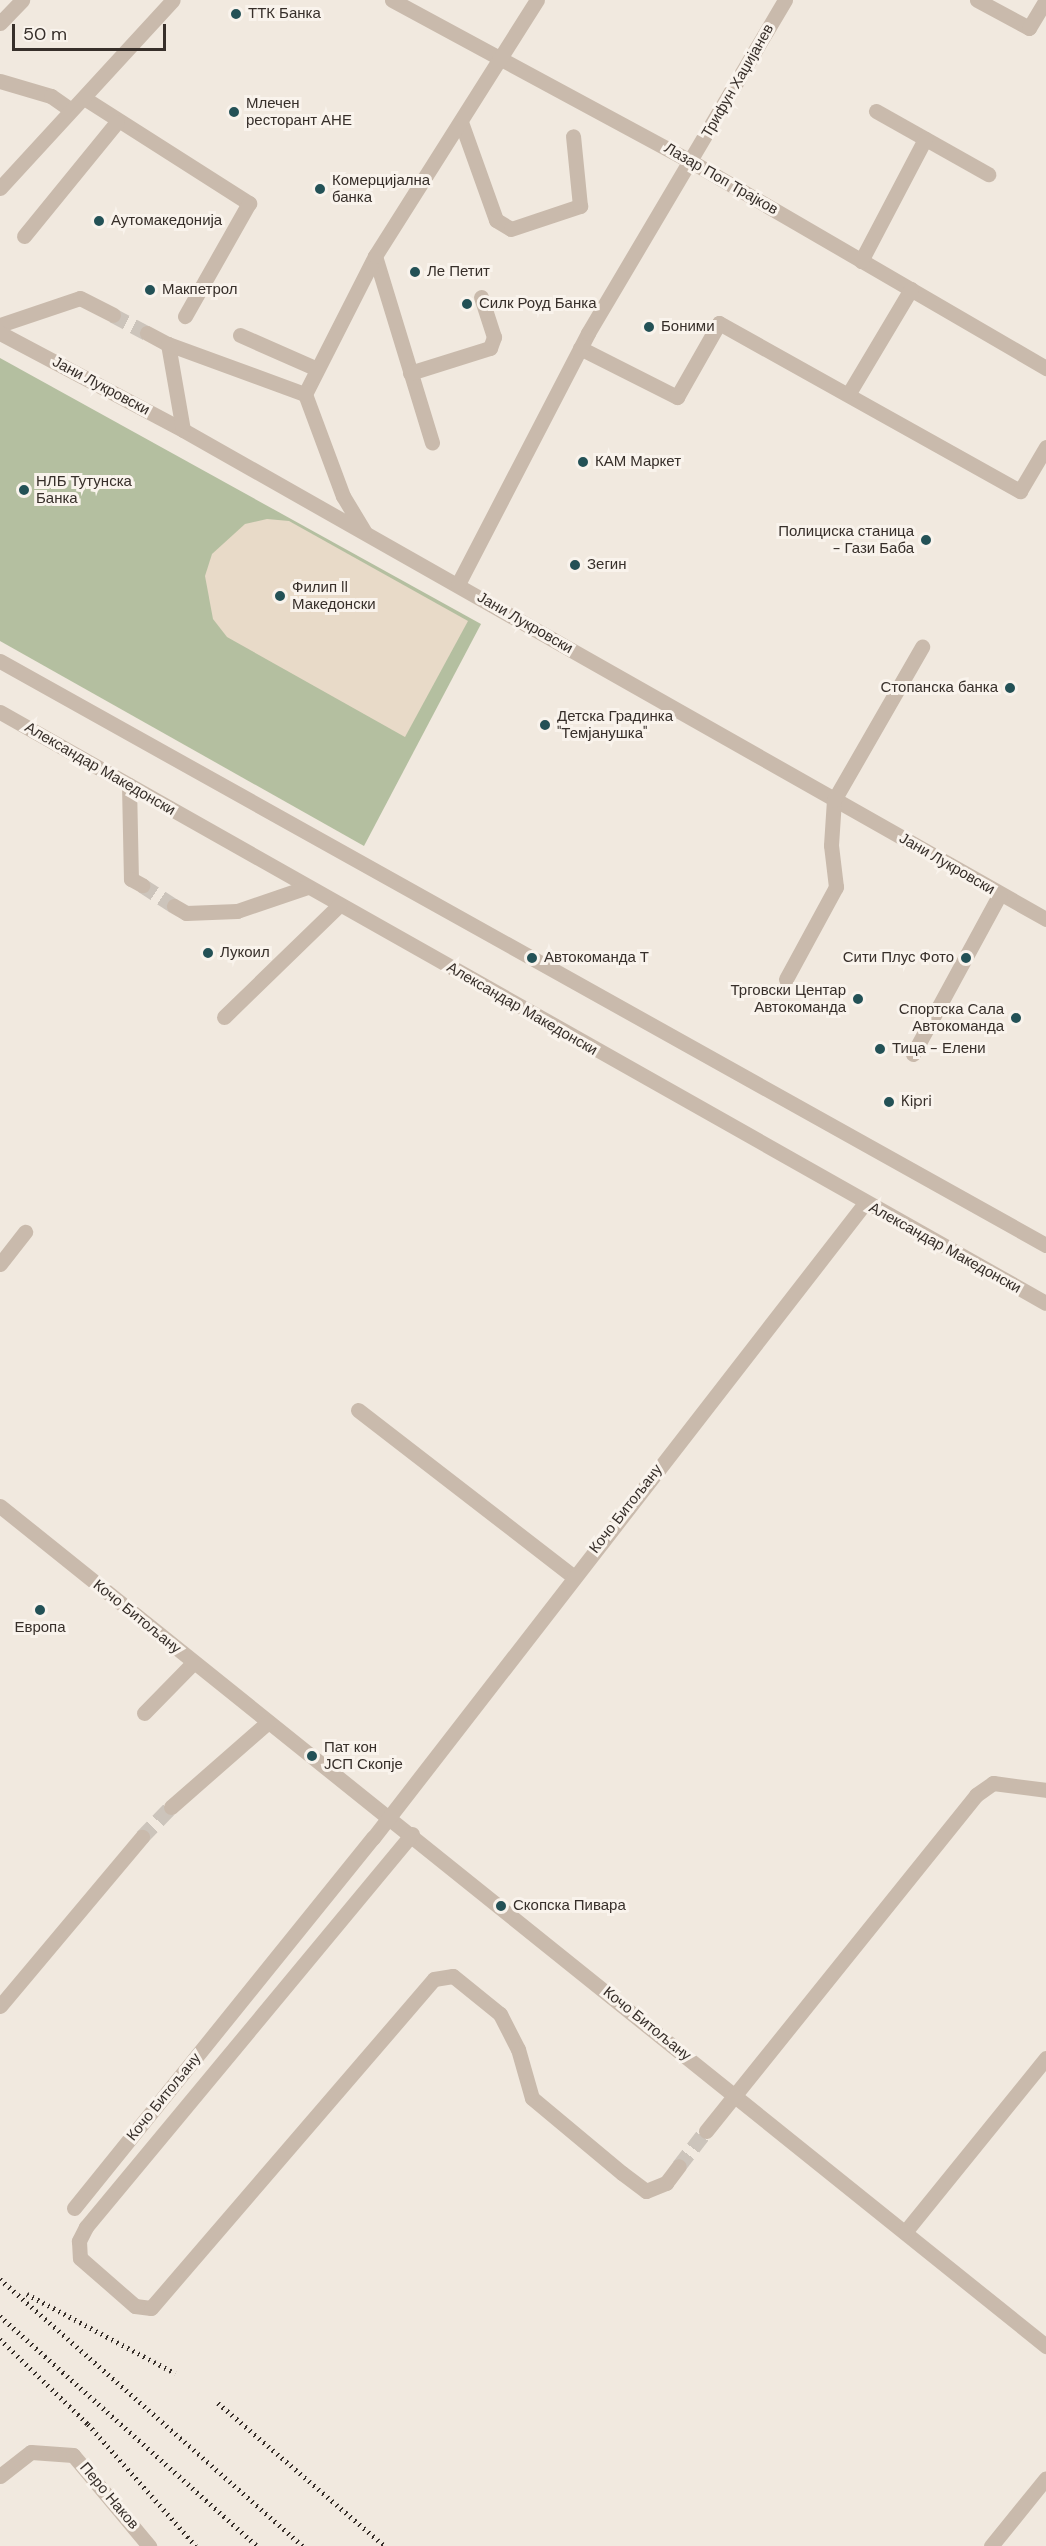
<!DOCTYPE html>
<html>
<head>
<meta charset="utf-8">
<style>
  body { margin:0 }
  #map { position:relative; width:1046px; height:2546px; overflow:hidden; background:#f1e9df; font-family:"DM Sans",sans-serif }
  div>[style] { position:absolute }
  .green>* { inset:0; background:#b4bfa0 }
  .plaza>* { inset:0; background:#e8dac8 }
  .minor-tunnel>* { height:15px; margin-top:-7.5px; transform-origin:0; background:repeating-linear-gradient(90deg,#ccc4bb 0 15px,transparent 0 23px) }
  .minor>* { height:15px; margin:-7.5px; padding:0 7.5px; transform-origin:7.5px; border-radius:7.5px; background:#c9baac }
  .rail>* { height:4.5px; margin-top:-2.25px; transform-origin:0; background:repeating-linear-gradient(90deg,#372f2a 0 1.5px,transparent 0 6px) }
  .dots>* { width:16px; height:16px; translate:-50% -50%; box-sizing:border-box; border:3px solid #f9f3ec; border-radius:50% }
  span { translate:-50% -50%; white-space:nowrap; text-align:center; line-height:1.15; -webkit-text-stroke:6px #f9f3ec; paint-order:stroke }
  .poi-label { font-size:15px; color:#372f2a }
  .left { translate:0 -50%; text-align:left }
  .right { translate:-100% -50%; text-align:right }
  .street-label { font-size:15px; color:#372f2a }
  .scale { position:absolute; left:12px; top:24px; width:154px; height:27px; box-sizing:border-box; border:3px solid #372f2a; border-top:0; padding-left:8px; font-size:18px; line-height:21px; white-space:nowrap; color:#372f2a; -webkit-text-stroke:4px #f9f3ec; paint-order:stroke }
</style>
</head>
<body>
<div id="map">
  <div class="green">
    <div style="clip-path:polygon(0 358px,481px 624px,364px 846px,0 641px)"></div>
  </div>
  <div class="plaza">
    <div style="clip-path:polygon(267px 519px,289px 521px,468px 621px,405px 737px,227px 637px,213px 619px,205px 576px,212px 554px,245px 524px)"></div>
  </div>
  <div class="minor-tunnel">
    <div style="left:113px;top:315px;width:38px;rotate:28deg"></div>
    <div style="left:142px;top:885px;width:38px;rotate:33deg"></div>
    <div style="left:142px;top:1837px;width:42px;rotate:-46deg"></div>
    <div style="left:679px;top:2166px;width:44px;rotate:-52.4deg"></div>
  </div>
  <div class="minor">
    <div style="left:392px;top:0;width:341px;rotate:28.4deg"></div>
    <div style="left:692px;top:162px;width:410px;rotate:30.2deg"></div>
    <div style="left:977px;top:0;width:59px;rotate:28.3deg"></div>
    <div style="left:1029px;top:28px;width:33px;rotate:-59deg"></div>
    <div style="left:0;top:23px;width:32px;rotate:-46deg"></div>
    <div style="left:0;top:81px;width:53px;rotate:16.4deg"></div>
    <div style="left:51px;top:96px;width:24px;rotate:35deg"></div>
    <div style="left:84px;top:98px;width:196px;rotate:32.5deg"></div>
    <div style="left:249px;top:203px;width:130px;rotate:119.5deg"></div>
    <div style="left:876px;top:111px;width:129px;rotate:29.4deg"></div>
    <div style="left:461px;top:122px;width:104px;rotate:70.3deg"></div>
    <div style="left:496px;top:220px;width:17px;rotate:31deg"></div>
    <div style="left:511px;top:229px;width:73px;rotate:-18.4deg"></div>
    <div style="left:580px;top:206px;width:70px;rotate:-95.7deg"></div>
    <div style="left:0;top:188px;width:255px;rotate:-47.4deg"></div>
    <div style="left:24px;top:236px;width:147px;rotate:-50.8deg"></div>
    <div style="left:375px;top:256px;width:195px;rotate:73deg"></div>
    <div style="left:861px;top:261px;width:138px;rotate:-62.3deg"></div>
    <div style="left:0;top:325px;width:84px;rotate:-18.6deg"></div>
    <div style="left:80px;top:298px;width:37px;rotate:27deg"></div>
    <div style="left:0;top:333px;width:207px;rotate:27.9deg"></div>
    <div style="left:183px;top:430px;width:992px;rotate:29.54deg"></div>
    <div style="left:147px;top:333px;width:24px;rotate:28deg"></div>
    <div style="left:168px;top:344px;width:87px;rotate:80.1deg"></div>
    <div style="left:240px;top:335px;width:84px;rotate:23.8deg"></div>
    <div style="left:168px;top:344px;width:146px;rotate:20.1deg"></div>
    <div style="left:305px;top:394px;width:109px;rotate:69.6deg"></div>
    <div style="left:343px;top:496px;width:41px;rotate:59deg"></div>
    <div style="left:580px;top:348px;width:109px;rotate:26.8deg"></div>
    <div style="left:677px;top:397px;width:85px;rotate:-60.4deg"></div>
    <div style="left:719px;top:323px;width:345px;rotate:29.2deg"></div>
    <div style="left:1020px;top:491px;width:51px;rotate:-59.4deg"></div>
    <div style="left:410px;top:373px;width:84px;rotate:-17.4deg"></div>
    <div style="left:490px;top:348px;width:12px;rotate:-70deg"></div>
    <div style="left:494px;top:337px;width:42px;rotate:-108deg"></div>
    <div style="left:849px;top:393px;width:121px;rotate:-59.2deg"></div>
    <div style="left:305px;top:394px;width:155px;rotate:-63.1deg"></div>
    <div style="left:375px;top:256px;width:303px;rotate:-57.7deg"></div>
    <div style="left:458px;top:584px;width:283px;rotate:-62.6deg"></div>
    <div style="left:588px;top:333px;width:387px;rotate:-59.4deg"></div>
    <div style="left:0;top:661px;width:1198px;rotate:29.18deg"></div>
    <div style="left:0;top:712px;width:1201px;rotate:29.47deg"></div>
    <div style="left:129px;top:785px;width:94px;rotate:88.8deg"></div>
    <div style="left:131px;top:879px;width:13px;rotate:29deg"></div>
    <div style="left:174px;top:906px;width:14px;rotate:30deg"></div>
    <div style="left:186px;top:913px;width:51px;rotate:-2.2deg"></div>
    <div style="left:237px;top:911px;width:74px;rotate:-18.9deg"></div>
    <div style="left:786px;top:979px;width:105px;rotate:-61.5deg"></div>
    <div style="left:836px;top:887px;width:42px;rotate:-96.8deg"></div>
    <div style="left:831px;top:845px;width:45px;rotate:-86.2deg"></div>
    <div style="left:834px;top:800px;width:177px;rotate:-60.1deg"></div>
    <div style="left:224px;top:1017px;width:161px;rotate:-44.2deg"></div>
    <div style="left:913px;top:1054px;width:182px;rotate:-61.5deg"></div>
    <div style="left:0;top:1264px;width:41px;rotate:-52deg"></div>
    <div style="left:358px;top:1410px;width:273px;rotate:37.7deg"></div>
    <div style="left:0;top:1506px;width:1342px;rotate:38.77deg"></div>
    <div style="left:144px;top:1713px;width:70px;rotate:-45.6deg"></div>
    <div style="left:171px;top:1807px;width:129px;rotate:-41.2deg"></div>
    <div style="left:412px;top:1834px;width:511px;rotate:129.68deg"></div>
    <div style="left:86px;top:2227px;width:16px;rotate:117deg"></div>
    <div style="left:79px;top:2241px;width:17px;rotate:87deg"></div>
    <div style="left:80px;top:2258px;width:73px;rotate:41.1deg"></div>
    <div style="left:135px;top:2306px;width:16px;rotate:7deg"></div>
    <div style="left:151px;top:2308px;width:434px;rotate:-49.3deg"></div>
    <div style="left:434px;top:1979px;width:19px;rotate:-9deg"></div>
    <div style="left:453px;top:1976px;width:60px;rotate:39deg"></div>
    <div style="left:500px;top:2014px;width:39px;rotate:63deg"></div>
    <div style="left:518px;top:2049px;width:51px;rotate:74.1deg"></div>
    <div style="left:532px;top:2098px;width:117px;rotate:39.8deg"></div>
    <div style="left:622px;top:2173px;width:30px;rotate:37deg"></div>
    <div style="left:646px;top:2191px;width:22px;rotate:-22deg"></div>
    <div style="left:666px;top:2183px;width:21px;rotate:-53deg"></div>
    <div style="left:0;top:2006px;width:221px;rotate:-50deg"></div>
    <div style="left:706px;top:2131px;width:431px;rotate:-51.2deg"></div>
    <div style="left:976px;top:1795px;width:21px;rotate:-35deg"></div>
    <div style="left:993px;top:1783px;width:53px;rotate:7.5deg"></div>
    <div style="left:74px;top:2208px;width:476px;rotate:-51.1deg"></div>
    <div style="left:373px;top:1838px;width:803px;rotate:-52.23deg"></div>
    <div style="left:905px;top:2232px;width:224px;rotate:-51deg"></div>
    <div style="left:0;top:2476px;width:39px;rotate:-38deg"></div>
    <div style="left:31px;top:2452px;width:42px;rotate:4.1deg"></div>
    <div style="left:73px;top:2455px;width:119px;rotate:50.1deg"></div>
    <div style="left:991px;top:2546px;width:87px;rotate:-51deg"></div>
  </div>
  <div class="rail">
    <div style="left:0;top:2279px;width:404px;rotate:41.4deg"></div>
    <div style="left:27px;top:2294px;width:168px;rotate:28.1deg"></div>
    <div style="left:0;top:2316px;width:345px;rotate:41.8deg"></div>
    <div style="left:0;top:2339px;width:122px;rotate:44deg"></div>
    <div style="left:88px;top:2424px;width:163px;rotate:48.5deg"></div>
    <div style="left:218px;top:2403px;width:220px;rotate:40.6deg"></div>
  </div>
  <div class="dots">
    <div style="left:236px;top:14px;background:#235156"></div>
    <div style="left:234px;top:112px;background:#235156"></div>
    <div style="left:320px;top:189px;background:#235156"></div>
    <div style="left:99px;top:221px;background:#235156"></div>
    <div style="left:415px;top:272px;background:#235156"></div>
    <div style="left:150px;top:290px;background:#235156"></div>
    <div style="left:467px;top:304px;background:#235156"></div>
    <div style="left:649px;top:327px;background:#235156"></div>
    <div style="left:583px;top:462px;background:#235156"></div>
    <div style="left:24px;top:490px;background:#235156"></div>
    <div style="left:926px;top:540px;background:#235156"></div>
    <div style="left:575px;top:565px;background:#235156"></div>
    <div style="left:280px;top:596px;background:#235156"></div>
    <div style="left:1010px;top:688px;background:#235156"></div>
    <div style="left:545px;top:725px;background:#235156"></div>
    <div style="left:208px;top:953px;background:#235156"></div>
    <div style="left:532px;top:958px;background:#235156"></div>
    <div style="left:966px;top:958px;background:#235156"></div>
    <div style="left:858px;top:999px;background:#235156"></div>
    <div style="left:1016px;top:1018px;background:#235156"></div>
    <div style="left:880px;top:1049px;background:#235156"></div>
    <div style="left:889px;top:1102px;background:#235156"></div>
    <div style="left:40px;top:1610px;background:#235156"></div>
    <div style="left:312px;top:1756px;background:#235156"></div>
    <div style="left:501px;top:1906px;background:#235156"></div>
  </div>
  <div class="poi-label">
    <span class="left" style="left:248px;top:14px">ТТК Банка</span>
    <span class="left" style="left:246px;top:112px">Млечен<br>ресторант АНЕ</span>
    <span class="left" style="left:332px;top:189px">Комерцијална<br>банка</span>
    <span class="left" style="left:111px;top:221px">Аутомакедонија</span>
    <span class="left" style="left:427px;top:272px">Ле Петит</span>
    <span class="left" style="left:162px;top:290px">Макпетрол</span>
    <span class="left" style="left:479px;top:304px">Силк Роуд Банка</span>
    <span class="left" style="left:661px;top:327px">Боними</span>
    <span class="left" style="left:595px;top:462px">КАМ Маркет</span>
    <span class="left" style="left:36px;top:490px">НЛБ Тутунска<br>Банка</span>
    <span class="right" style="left:914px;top:540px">Полициска станица<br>- Гази Баба</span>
    <span class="left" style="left:587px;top:565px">Зегин</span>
    <span class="left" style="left:292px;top:596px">Филип II<br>Македонски</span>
    <span class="right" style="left:998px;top:688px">Стопанска банка</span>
    <span class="left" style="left:557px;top:725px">Детска Градинка<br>"Темјанушка"</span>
    <span class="left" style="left:220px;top:953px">Лукоил</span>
    <span class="left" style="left:544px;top:958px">Автокоманда Т</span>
    <span class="right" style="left:954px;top:958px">Сити Плус Фото</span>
    <span class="right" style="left:846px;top:999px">Трговски Центар<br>Автокоманда</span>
    <span class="right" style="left:1004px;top:1018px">Спортска Сала<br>Автокоманда</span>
    <span class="left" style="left:892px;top:1049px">Тица - Елени</span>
    <span class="left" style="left:901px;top:1102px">Kipri</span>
    <span style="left:40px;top:1628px">Европа</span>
    <span class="left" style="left:324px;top:1756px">Пат кон<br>ЈСП Скопје</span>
    <span class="left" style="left:513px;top:1906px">Скопска Пивара</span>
  </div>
  <div class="street-label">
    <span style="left:738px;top:81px;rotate:-60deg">Трифун Хаџијанев</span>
    <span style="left:721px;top:179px;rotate:30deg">Лазар Поп Трајков</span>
    <span style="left:101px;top:386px;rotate:28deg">Јани Лукровски</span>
    <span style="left:525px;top:623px;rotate:30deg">Јани Лукровски</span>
    <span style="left:100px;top:769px;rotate:30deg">Александар Македонски</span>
    <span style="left:947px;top:864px;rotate:30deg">Јани Лукровски</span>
    <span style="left:522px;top:1009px;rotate:30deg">Александар Македонски</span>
    <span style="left:945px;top:1248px;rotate:29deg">Александар Македонски</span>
    <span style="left:626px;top:1509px;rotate:-52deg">Кочо Битољану</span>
    <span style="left:137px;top:1617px;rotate:39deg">Кочо Битољану</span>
    <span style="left:647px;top:2024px;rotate:39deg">Кочо Битољану</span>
    <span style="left:164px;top:2097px;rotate:-51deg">Кочо Битољану</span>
    <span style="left:109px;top:2496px;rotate:50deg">Перо Наков</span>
  </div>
  <div class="scale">50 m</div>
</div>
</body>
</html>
